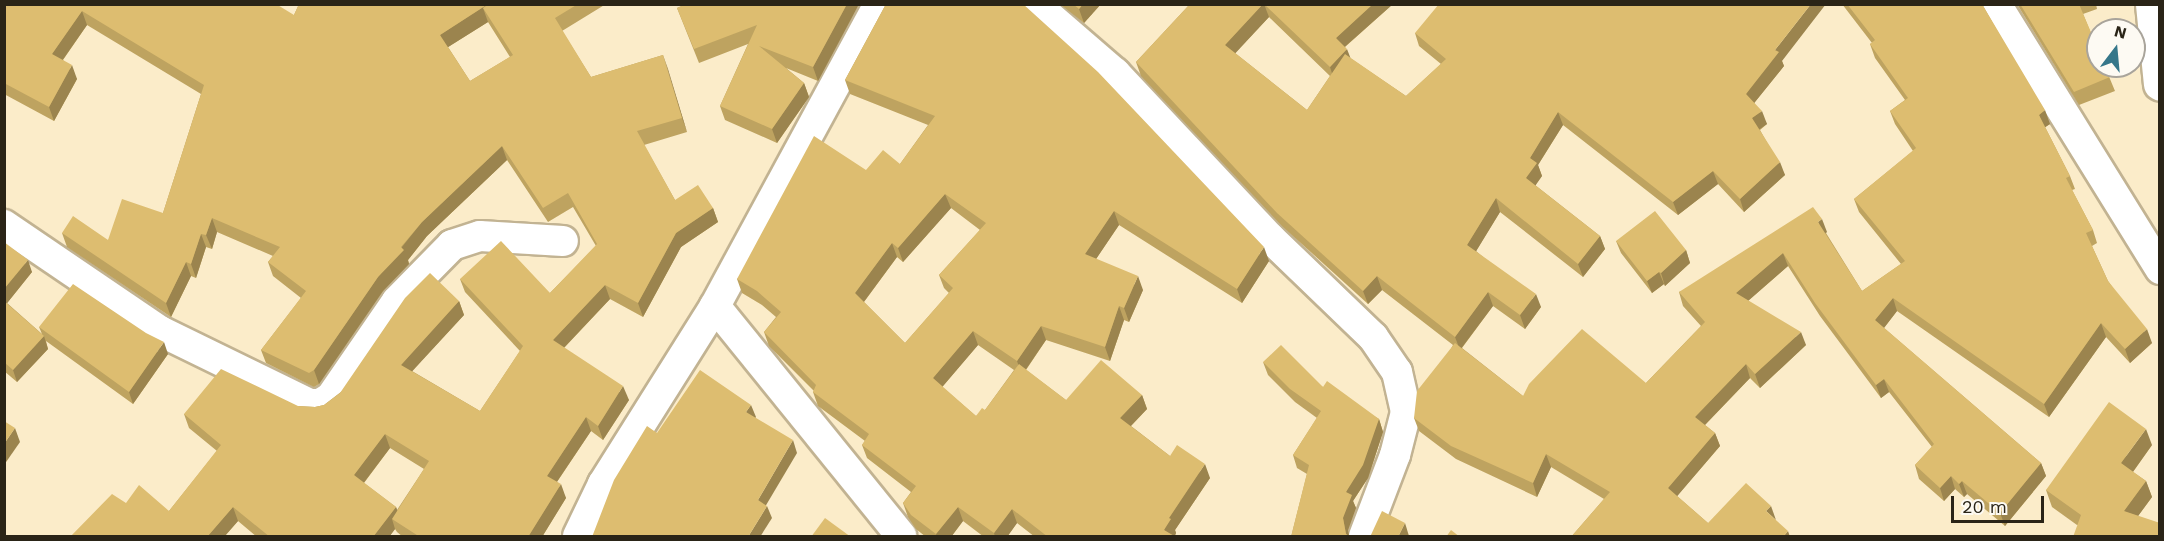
<!DOCTYPE html>
<html>
<head>
<meta charset="utf-8">
<style>
  body { margin:0 }
  #map { position:relative; width:2164px; height:541px; overflow:hidden; background:#fbecc9; font-family:"Work Sans",sans-serif }
  div>[style] { position:absolute }
  .roads { filter:drop-shadow(2px 0 #c2b392) drop-shadow(-2px 0 #c2b392) drop-shadow(0 2px #c2b392) drop-shadow(0 -2px #c2b392) }
  .minor>* { height:30px; margin:-15px; padding:0 15px; transform-origin:15px; border-radius:15px; background:#fff }
  .tertiary>* { height:33px; margin:-16.5px; padding:0 16.5px; transform-origin:16.5px; border-radius:16.5px; background:#fff }
  .wall>* { inset:0; background:#bea360 }
  .shaded-wall>* { inset:0; background:#9b844e }
  .building>* { inset:0; background:#ddbd70 }
  span { translate:-50% -50%; white-space:nowrap; text-align:center; line-height:1.15; -webkit-text-stroke:4.5px #fdfaf3; paint-order:stroke }
  .frame { position:absolute; inset:0; border:6px solid #2a2417; pointer-events:none }
  .north { position:absolute; left:2086px; top:18px; width:60px; height:60px; box-sizing:border-box; background:#fdfaf3; border:2px solid #a9a49b; border-radius:50%; rotate:16deg; font-size:16px; font-weight:700; line-height:24px; text-align:center; color:#2a2417 }
  .north::after { content:''; display:block; margin:auto; width:21px; height:27px; background:#36778a; clip-path:polygon(50% 0,100% 100%,50% 72%,0 100%) }
  .scale { position:absolute; left:1951px; top:496px; width:93px; height:27px; box-sizing:border-box; border:3px solid #2a2417; border-top:0; padding-left:8px; font-size:18px; line-height:21px; white-space:nowrap; color:#2a2417; -webkit-text-stroke:4px #fdfaf3; paint-order:stroke }
</style>
</head>
<body>
<div id="map">
  <div class="roads">
    <div class="minor">
      <div style="left:1035px;top:4px;width:106px;rotate:40.8deg"></div>
      <div style="left:1115px;top:73px;width:226px;rotate:46.8deg"></div>
      <div style="left:1270px;top:238px;width:143px;rotate:43.9deg"></div>
      <div style="left:1373px;top:337px;width:42px;rotate:55.6deg"></div>
      <div style="left:1397px;top:372px;width:41px;rotate:77.3deg"></div>
      <div style="left:1406px;top:412px;width:44px;rotate:104.3deg"></div>
      <div style="left:1395px;top:455px;width:87px;rotate:110.9deg"></div>
      <div style="left:1996px;top:4px;width:312px;rotate:58.2deg"></div>
      <div style="left:4px;top:225px;width:189px;rotate:34.2deg"></div>
      <div style="left:160px;top:331px;width:167px;rotate:26deg"></div>
      <div style="left:310px;top:404px;width:10px"></div>
      <div style="left:320px;top:404px;width:13px;rotate:-32deg"></div>
      <div style="left:331px;top:397px;width:116px;rotate:-55.5deg"></div>
      <div style="left:397px;top:301px;width:78px;rotate:-45.5deg"></div>
      <div style="left:452px;top:245px;width:29px;rotate:-18deg"></div>
      <div style="left:480px;top:236px;width:83px;rotate:3.4deg"></div>
      <div style="left:715px;top:306px;width:296px;rotate:51deg"></div>
      <div style="left:578px;top:536px;width:58px;rotate:-64.3deg"></div>
      <div style="left:603px;top:484px;width:210px;rotate:-57.8deg"></div>
      <div style="left:715px;top:306px;width:344px;rotate:-61.5deg"></div>
    </div>
    <div class="tertiary">
      <div style="left:2152px;top:4px;width:80px;rotate:84.3deg"></div>
    </div>
  </div>
  <div class="wall">
    <div style="clip-path:polygon(evenodd,4px 4px,294px 15px,299px 4px,606px 4px,562px 31px,591px 77px,663px 55px,687px 132px,644px 145px,675px 200px,713px 208px,718px 222px,681px 247px,643px 317px,610px 299px,564px 348px,629px 400px,603px 440px,591px 431px,557px 482px,566px 498px,542px 537px,403px 537px,397px 532px,395px 529px,389px 537px,257px 537px,238px 521px,224px 537px,70px 537px,126px 503px,169px 511px,217px 451px,189px 428px,184px 414px,298px 406px,315px 407px,324px 405px,459px 301px,464px 315px,412px 371px,480px 411px,520px 351px,465px 292px,460px 279px,550px 293px,596px 246px,573px 207px,548px 222px,507px 160px,427px 236px,408px 260px,409px 264px,383px 291px,319px 384px,314px 387px,266px 363px,261px 350px,301px 298px,273px 276px,268px 262px,273px 256px,217px 232px,212px 249px,206px 247px,196px 278px,191px 276px,171px 317px,67px 247px,62px 233px,108px 240px,163px 213px,201px 94px,87px 25px,63px 60px,77px 79px,54px 121px,4px 94px,4px 4px,488px 22px,510px 57px,470px 81px,448px 47px,488px 22px,4px 4px,390px 448px,424px 469px,397px 510px,396px 507px,364px 483px,390px 448px)"></div>
    <div style="clip-path:polygon(686px 4px,859px 4px,818px 81px,786px 68px,804px 83px,809px 97px,777px 143px,725px 120px,720px 106px,748px 44px,699px 63px,677px 8px)"></div>
    <div style="clip-path:polygon(evenodd,886px 4px,1269px 261px,1242px 303px,1119px 225px,1096px 259px,1143px 290px,1129px 322px,1124px 320px,1110px 361px,1046px 340px,1026px 370px,1066px 400px,1142px 395px,1147px 409px,1131px 426px,1170px 456px,1210px 478px,1175px 530px,1176px 533px,1175px 536px,1176px 537px,1035px 537px,1017px 523px,1007px 537px,984px 537px,963px 521px,951px 537px,926px 537px,916px 529px,908px 517px,903px 503px,911px 492px,867px 458px,862px 445px,865px 441px,818px 406px,813px 392px,814px 391px,769px 346px,764px 332px,776px 317px,762px 305px,742px 293px,737px 279px,866px 170px,900px 164px,928px 125px,850px 94px,845px 80px,886px 4px,951px 208px,980px 230px,939px 275px,944px 288px,949px 293px,905px 343px,864px 302px,897px 257px,903px 262px,951px 208px,886px 4px,978px 345px,1014px 370px,985px 410px,976px 416px,942px 387px,978px 345px)"></div>
    <div style="clip-path:polygon(1060px 4px,1101px 4px,1084px 23px)"></div>
    <div style="clip-path:polygon(evenodd,1190px 4px,1393px 4px,1345px 47px,1350px 58px,1406px 96px,1441px 64px,1419px 46px,1415px 33px,1782px 61px,1784px 66px,1754px 103px,1767px 124px,1760px 130px,1785px 175px,1744px 212px,1718px 184px,1678px 215px,1563px 125px,1538px 165px,1542px 176px,1535px 185px,1600px 236px,1605px 249px,1583px 277px,1500px 212px,1476px 251px,1541px 307px,1525px 329px,1493px 306px,1462px 348px,1523px 396px,1646px 383px,1701px 326px,1683px 306px,1679px 292px,1827px 232px,1826px 233px,1862px 291px,1901px 264px,1859px 212px,1854px 199px,1913px 151px,1895px 124px,1890px 111px,1905px 100px,1875px 58px,1870px 44px,1872px 43px,1842px 4px,1982px 4px,2050px 124px,2045px 127px,2070px 176px,2075px 189px,2072px 190px,2093px 230px,2097px 243px,2092px 246px,2108px 281px,2152px 343px,2130px 363px,2106px 337px,2049px 417px,1897px 311px,1884px 328px,2041px 463px,2046px 476px,2005px 526px,1967px 494px,1964px 497px,1955px 489px,1944px 501px,1919px 479px,1915px 465px,1932px 447px,1889px 392px,1881px 398px,1820px 316px,1788px 266px,1748px 301px,1806px 345px,1760px 388px,1750px 378px,1705px 425px,1715px 433px,1720px 446px,1677px 496px,1708px 523px,1776px 520px,1571px 537px,1604px 499px,1551px 467px,1537px 497px,1456px 459px,1419px 431px,1414px 418px,1453px 345px,1382px 290px,1368px 304px,1282px 226px,1141px 76px,1136px 62px,1190px 4px,1269px 17px,1330px 76px,1307px 110px,1235px 53px,1269px 17px)"></div>
    <div style="clip-path:polygon(2017px 4px,2096px 4px,2097px 9px,2083px 14px,2115px 91px,2079px 105px)"></div>
    <div style="clip-path:polygon(1616px 241px,1686px 250px,1690px 263px,1665px 286px,1664px 284px,1652px 293px,1621px 253px)"></div>
    <div style="clip-path:polygon(4px 242px,32px 272px,7px 303px,42px 334px,39px 327px,168px 354px,133px 404px,46px 341px,48px 349px,17px 382px,4px 371px)"></div>
    <div style="clip-path:polygon(1263px 362px,1323px 387px,1379px 419px,1383px 432px,1368px 478px,1353px 501px,1356px 508px,1348px 530px,1349px 536px,1291px 537px,1307px 474px,1297px 468px,1293px 455px,1317px 418px,1295px 402px,1268px 375px)"></div>
    <div style="clip-path:polygon(2152px 445px,2133px 472px,2146px 481px,2152px 497px,2138px 516px,2077px 525px,2052px 507px,2046px 490px)"></div>
  </div>
  <div class="shaded-wall">
    <div style="clip-path:polygon(488px 4px,483px 8px,488px 22px,445px 49px,440px 35px)"></div>
    <div style="clip-path:polygon(847px 4px,859px 4px,818px 81px,813px 67px)"></div>
    <div style="clip-path:polygon(1083px 4px,1101px 4px,1084px 23px,1079px 9px)"></div>
    <div style="clip-path:polygon(1263px 4px,1264px 4px,1269px 17px,1230px 59px,1225px 45px)"></div>
    <div style="clip-path:polygon(1373px 4px,1393px 4px,1340px 51px,1336px 38px)"></div>
    <div style="clip-path:polygon(1811px 4px,1826px 4px,1782px 61px,1784px 66px,1751px 107px,1746px 94px,1775px 50px)"></div>
    <div style="clip-path:polygon(82px 11px,87px 25px,57px 68px,52px 54px)"></div>
    <div style="clip-path:polygon(1347px 49px,1352px 62px,1334px 80px,1330px 67px)"></div>
    <div style="clip-path:polygon(663px 55px,668px 69px,687px 132px,682px 118px)"></div>
    <div style="clip-path:polygon(72px 65px,77px 79px,54px 121px,49px 107px)"></div>
    <div style="clip-path:polygon(804px 83px,809px 97px,777px 143px,772px 129px)"></div>
    <div style="clip-path:polygon(2045px 110px,2050px 124px,2044px 128px,2039px 115px)"></div>
    <div style="clip-path:polygon(1762px 111px,1767px 124px,1757px 131px,1752px 118px)"></div>
    <div style="clip-path:polygon(1558px 112px,1563px 125px,1538px 165px,1542px 176px,1531px 192px,1526px 178px,1530px 158px)"></div>
    <div style="clip-path:polygon(502px 146px,507px 160px,427px 236px,408px 260px,409px 264px,383px 291px,319px 384px,314px 370px,378px 277px,422px 222px)"></div>
    <div style="clip-path:polygon(1780px 162px,1785px 175px,1744px 212px,1740px 199px)"></div>
    <div style="clip-path:polygon(1713px 171px,1718px 184px,1678px 215px,1673px 202px)"></div>
    <div style="clip-path:polygon(945px 194px,951px 208px,903px 262px,898px 248px)"></div>
    <div style="clip-path:polygon(1496px 198px,1500px 212px,1472px 258px,1467px 245px)"></div>
    <div style="clip-path:polygon(713px 208px,718px 222px,681px 247px,643px 317px,638px 303px,676px 233px)"></div>
    <div style="clip-path:polygon(1114px 211px,1119px 225px,1090px 268px,1085px 254px)"></div>
    <div style="clip-path:polygon(212px 218px,217px 232px,212px 249px,206px 235px)"></div>
    <div style="clip-path:polygon(1822px 219px,1827px 232px,1823px 235px,1818px 222px)"></div>
    <div style="clip-path:polygon(201px 234px,206px 247px,196px 278px,191px 264px)"></div>
    <div style="clip-path:polygon(1600px 236px,1605px 249px,1583px 277px,1578px 264px)"></div>
    <div style="clip-path:polygon(892px 243px,897px 257px,860px 307px,855px 293px)"></div>
    <div style="clip-path:polygon(1264px 247px,1269px 261px,1242px 303px,1237px 289px)"></div>
    <div style="clip-path:polygon(1686px 250px,1690px 263px,1665px 286px,1661px 273px)"></div>
    <div style="clip-path:polygon(1783px 253px,1788px 266px,1741px 307px,1736px 293px)"></div>
    <div style="clip-path:polygon(28px 260px,32px 272px,4px 307px,4px 289px)"></div>
    <div style="clip-path:polygon(186px 262px,191px 276px,171px 317px,166px 303px)"></div>
    <div style="clip-path:polygon(1659px 272px,1664px 284px,1652px 293px,1647px 281px)"></div>
    <div style="clip-path:polygon(1138px 276px,1143px 290px,1129px 322px,1124px 308px)"></div>
    <div style="clip-path:polygon(1377px 276px,1382px 290px,1368px 304px,1363px 291px)"></div>
    <div style="clip-path:polygon(605px 285px,610px 299px,558px 354px,553px 340px)"></div>
    <div style="clip-path:polygon(1488px 292px,1493px 306px,1460px 350px,1455px 337px)"></div>
    <div style="clip-path:polygon(1536px 294px,1541px 307px,1525px 329px,1520px 315px)"></div>
    <div style="clip-path:polygon(1893px 298px,1897px 311px,1880px 333px,1875px 320px)"></div>
    <div style="clip-path:polygon(459px 301px,464px 315px,406px 378px,401px 365px)"></div>
    <div style="clip-path:polygon(1119px 306px,1124px 320px,1110px 361px,1105px 347px)"></div>
    <div style="clip-path:polygon(2101px 323px,2106px 337px,2049px 417px,2044px 404px)"></div>
    <div style="clip-path:polygon(1041px 326px,1046px 340px,1022px 375px,1017px 361px)"></div>
    <div style="clip-path:polygon(2147px 329px,2152px 343px,2130px 363px,2125px 349px)"></div>
    <div style="clip-path:polygon(973px 331px,978px 345px,938px 392px,933px 378px)"></div>
    <div style="clip-path:polygon(1801px 332px,1806px 345px,1760px 388px,1755px 374px)"></div>
    <div style="clip-path:polygon(44px 336px,48px 349px,17px 382px,13px 370px)"></div>
    <div style="clip-path:polygon(164px 342px,168px 354px,133px 404px,129px 392px)"></div>
    <div style="clip-path:polygon(1746px 364px,1750px 378px,1700px 430px,1695px 417px)"></div>
    <div style="clip-path:polygon(1884px 379px,1889px 392px,1881px 398px,1876px 385px)"></div>
    <div style="clip-path:polygon(623px 386px,629px 400px,603px 440px,598px 426px)"></div>
    <div style="clip-path:polygon(1142px 395px,1147px 409px,1125px 432px,1120px 418px)"></div>
    <div style="clip-path:polygon(751px 405px,756px 417px,751px 424px,746px 412px)"></div>
    <div style="clip-path:polygon(586px 417px,591px 431px,552px 489px,547px 476px)"></div>
    <div style="clip-path:polygon(1379px 419px,1383px 432px,1368px 478px,1353px 501px,1356px 508px,1348px 530px,1349px 537px,1346px 534px,1343px 518px,1346px 492px)"></div>
    <div style="clip-path:polygon(15px 428px,20px 442px,4px 465px,4px 444px)"></div>
    <div style="clip-path:polygon(2146px 429px,2152px 445px,2127px 480px,2121px 463px)"></div>
    <div style="clip-path:polygon(1715px 433px,1720px 446px,1673px 501px,1668px 488px)"></div>
    <div style="clip-path:polygon(385px 434px,390px 448px,359px 489px,354px 475px)"></div>
    <div style="clip-path:polygon(793px 440px,797px 453px,762px 512px,758px 500px)"></div>
    <div style="clip-path:polygon(1546px 454px,1551px 467px,1537px 497px,1533px 483px)"></div>
    <div style="clip-path:polygon(2041px 463px,2046px 476px,2005px 526px,2000px 513px)"></div>
    <div style="clip-path:polygon(1205px 464px,1210px 478px,1175px 530px,1176px 533px,1174px 537px,1164px 530px,1169px 518px)"></div>
    <div style="clip-path:polygon(1951px 476px,1955px 489px,1944px 501px,1940px 488px)"></div>
    <div style="clip-path:polygon(1962px 481px,1967px 494px,1964px 497px,1959px 484px)"></div>
    <div style="clip-path:polygon(2146px 481px,2152px 497px,2130px 527px,2124px 511px)"></div>
    <div style="clip-path:polygon(561px 484px,566px 498px,542px 537px,528px 537px)"></div>
    <div style="clip-path:polygon(767px 506px,772px 518px,760px 537px,748px 537px)"></div>
    <div style="clip-path:polygon(1771px 506px,1776px 520px,1766px 511px)"></div>
    <div style="clip-path:polygon(233px 507px,238px 521px,224px 537px,207px 537px)"></div>
    <div style="clip-path:polygon(396px 507px,401px 521px,392px 519px,395px 529px,389px 537px,373px 537px)"></div>
    <div style="clip-path:polygon(958px 507px,963px 521px,951px 537px,937px 537px,936px 534px)"></div>
    <div style="clip-path:polygon(1012px 509px,1017px 523px,1007px 537px,995px 537px,994px 533px)"></div>
    <div style="clip-path:polygon(1405px 523px,1409px 536px,1398px 537px)"></div>
    <div style="clip-path:polygon(1788px 531px,1790px 537px,1783px 537px)"></div>
  </div>
  <div class="building">
    <div style="clip-path:polygon(4px 4px,276px 4px,294px 15px,299px 4px,488px 4px,440px 35px,470px 81px,513px 55px,483px 8px,489px 4px,578px 4px,555px 18px,591px 77px,663px 55px,682px 118px,637px 131px,675px 200px,698px 185px,713px 208px,676px 233px,638px 303px,605px 285px,553px 340px,623px 386px,598px 426px,586px 417px,547px 476px,561px 484px,528px 537px,420px 537px,392px 519px,429px 461px,385px 434px,354px 475px,396px 507px,373px 537px,270px 537px,233px 507px,207px 537px,70px 537px,112px 494px,126px 503px,139px 485px,169px 511px,221px 445px,184px 414px,221px 369px,298px 406px,315px 407px,324px 405px,340px 393px,405px 298px,430px 273px,459px 301px,401px 365px,480px 411px,523px 346px,460px 279px,501px 241px,550px 293px,597px 244px,568px 193px,543px 208px,502px 146px,422px 222px,401px 247px,404px 250px,378px 277px,314px 370px,309px 373px,261px 350px,306px 291px,268px 262px,280px 247px,212px 218px,206px 235px,201px 234px,191px 264px,186px 262px,166px 303px,62px 233px,73px 216px,108px 240px,122px 199px,163px 213px,204px 85px,82px 11px,52px 54px,72px 65px,49px 107px,4px 83px)"></div>
    <div style="clip-path:polygon(686px 4px,847px 4px,813px 67px,759px 46px,804px 83px,772px 129px,720px 106px,757px 25px,694px 49px,677px 8px)"></div>
    <div style="clip-path:polygon(evenodd,886px 4px,1023px 4px,1098px 72px,1264px 247px,1237px 289px,1114px 211px,1085px 254px,1138px 276px,1124px 308px,1119px 306px,1105px 347px,1041px 326px,1017px 361px,973px 331px,933px 378px,976px 416px,982px 408px,985px 410px,1019px 364px,1066px 400px,1101px 360px,1142px 395px,1120px 418px,1170px 456px,1177px 445px,1205px 464px,1169px 518px,1171px 519px,1164px 530px,1176px 537px,1048px 537px,1012px 509px,994px 533px,958px 507px,936px 534px,911px 515px,903px 503px,916px 486px,862px 445px,869px 434px,813px 392px,816px 385px,764px 332px,781px 312px,757px 291px,737px 279px,814px 136px,866px 170px,883px 150px,900px 164px,935px 116px,845px 80px,886px 4px,945px 194px,986px 223px,939px 275px,953px 288px,905px 343px,855px 293px,892px 243px,898px 248px,945px 194px)"></div>
    <div style="clip-path:polygon(1073px 4px,1083px 4px,1079px 9px)"></div>
    <div style="clip-path:polygon(1190px 4px,1263px 4px,1225px 45px,1307px 110px,1345px 54px,1406px 96px,1446px 59px,1415px 33px,1439px 4px,1811px 4px,1775px 50px,1779px 52px,1746px 94px,1762px 111px,1752px 118px,1780px 162px,1740px 199px,1713px 171px,1673px 202px,1558px 112px,1530px 158px,1537px 163px,1526px 178px,1600px 236px,1578px 264px,1496px 198px,1467px 245px,1536px 294px,1520px 315px,1488px 292px,1455px 337px,1377px 276px,1363px 291px,1277px 213px,1136px 62px)"></div>
    <div style="clip-path:polygon(1264px 4px,1373px 4px,1336px 38px,1347px 49px,1330px 67px)"></div>
    <div style="clip-path:polygon(1847px 4px,1982px 4px,2045px 110px,2039px 115px,2070px 176px,2066px 178px,2093px 230px,2086px 233px,2108px 281px,2147px 329px,2125px 349px,2101px 323px,2044px 404px,1893px 298px,1875px 320px,2041px 463px,2000px 513px,1962px 481px,1959px 484px,1951px 476px,1940px 488px,1915px 465px,1934px 444px,1884px 379px,1876px 385px,1815px 303px,1783px 253px,1736px 293px,1801px 332px,1755px 374px,1746px 364px,1695px 417px,1715px 433px,1668px 488px,1708px 523px,1746px 483px,1771px 506px,1766px 511px,1788px 531px,1783px 537px,1571px 537px,1610px 492px,1546px 454px,1533px 483px,1451px 446px,1414px 418px,1417px 391px,1455px 343px,1523px 396px,1529px 384px,1582px 329px,1646px 383px,1705px 322px,1679px 292px,1813px 207px,1822px 219px,1818px 222px,1862px 291px,1905px 261px,1854px 199px,1916px 148px,1890px 111px,1908px 98px,1870px 44px,1875px 40px)"></div>
    <div style="clip-path:polygon(2020px 4px,2079px 4px,2098px 49px,2098px 66px,2105px 66px,2110px 77px,2074px 92px)"></div>
    <div style="clip-path:polygon(1655px 211px,1686px 250px,1661px 273px,1659px 272px,1647px 281px,1616px 241px)"></div>
    <div style="clip-path:polygon(4px 242px,28px 260px,4px 289px)"></div>
    <div style="clip-path:polygon(73px 284px,146px 333px,164px 342px,129px 392px,39px 327px)"></div>
    <div style="clip-path:polygon(4px 301px,44px 336px,13px 370px,4px 362px)"></div>
    <div style="clip-path:polygon(1281px 345px,1323px 387px,1327px 381px,1379px 419px,1363px 465px,1346px 492px,1352px 495px,1343px 518px,1346px 534px,1350px 537px,1291px 537px,1309px 465px,1293px 455px,1321px 411px,1290px 389px,1263px 362px)"></div>
    <div style="clip-path:polygon(700px 370px,751px 405px,746px 412px,793px 440px,758px 500px,767px 506px,748px 537px,592px 537px,614px 480px,647px 426px,657px 433px)"></div>
    <div style="clip-path:polygon(2109px 402px,2146px 429px,2121px 463px,2146px 481px,2124px 511px,2160px 523px,2160px 537px,2073px 537px,2081px 515px,2046px 490px)"></div>
    <div style="clip-path:polygon(4px 421px,15px 428px,4px 444px)"></div>
    <div style="clip-path:polygon(1382px 511px,1405px 523px,1398px 537px,1370px 537px)"></div>
    <div style="clip-path:polygon(825px 518px,851px 537px,811px 537px)"></div>
    <div style="clip-path:polygon(1451px 530px,1460px 537px,1446px 537px)"></div>
  </div>
  <div class="frame"></div>
  <div class="north">N</div>
  <div class="scale">20 m</div>
</div>
</body>
</html>
